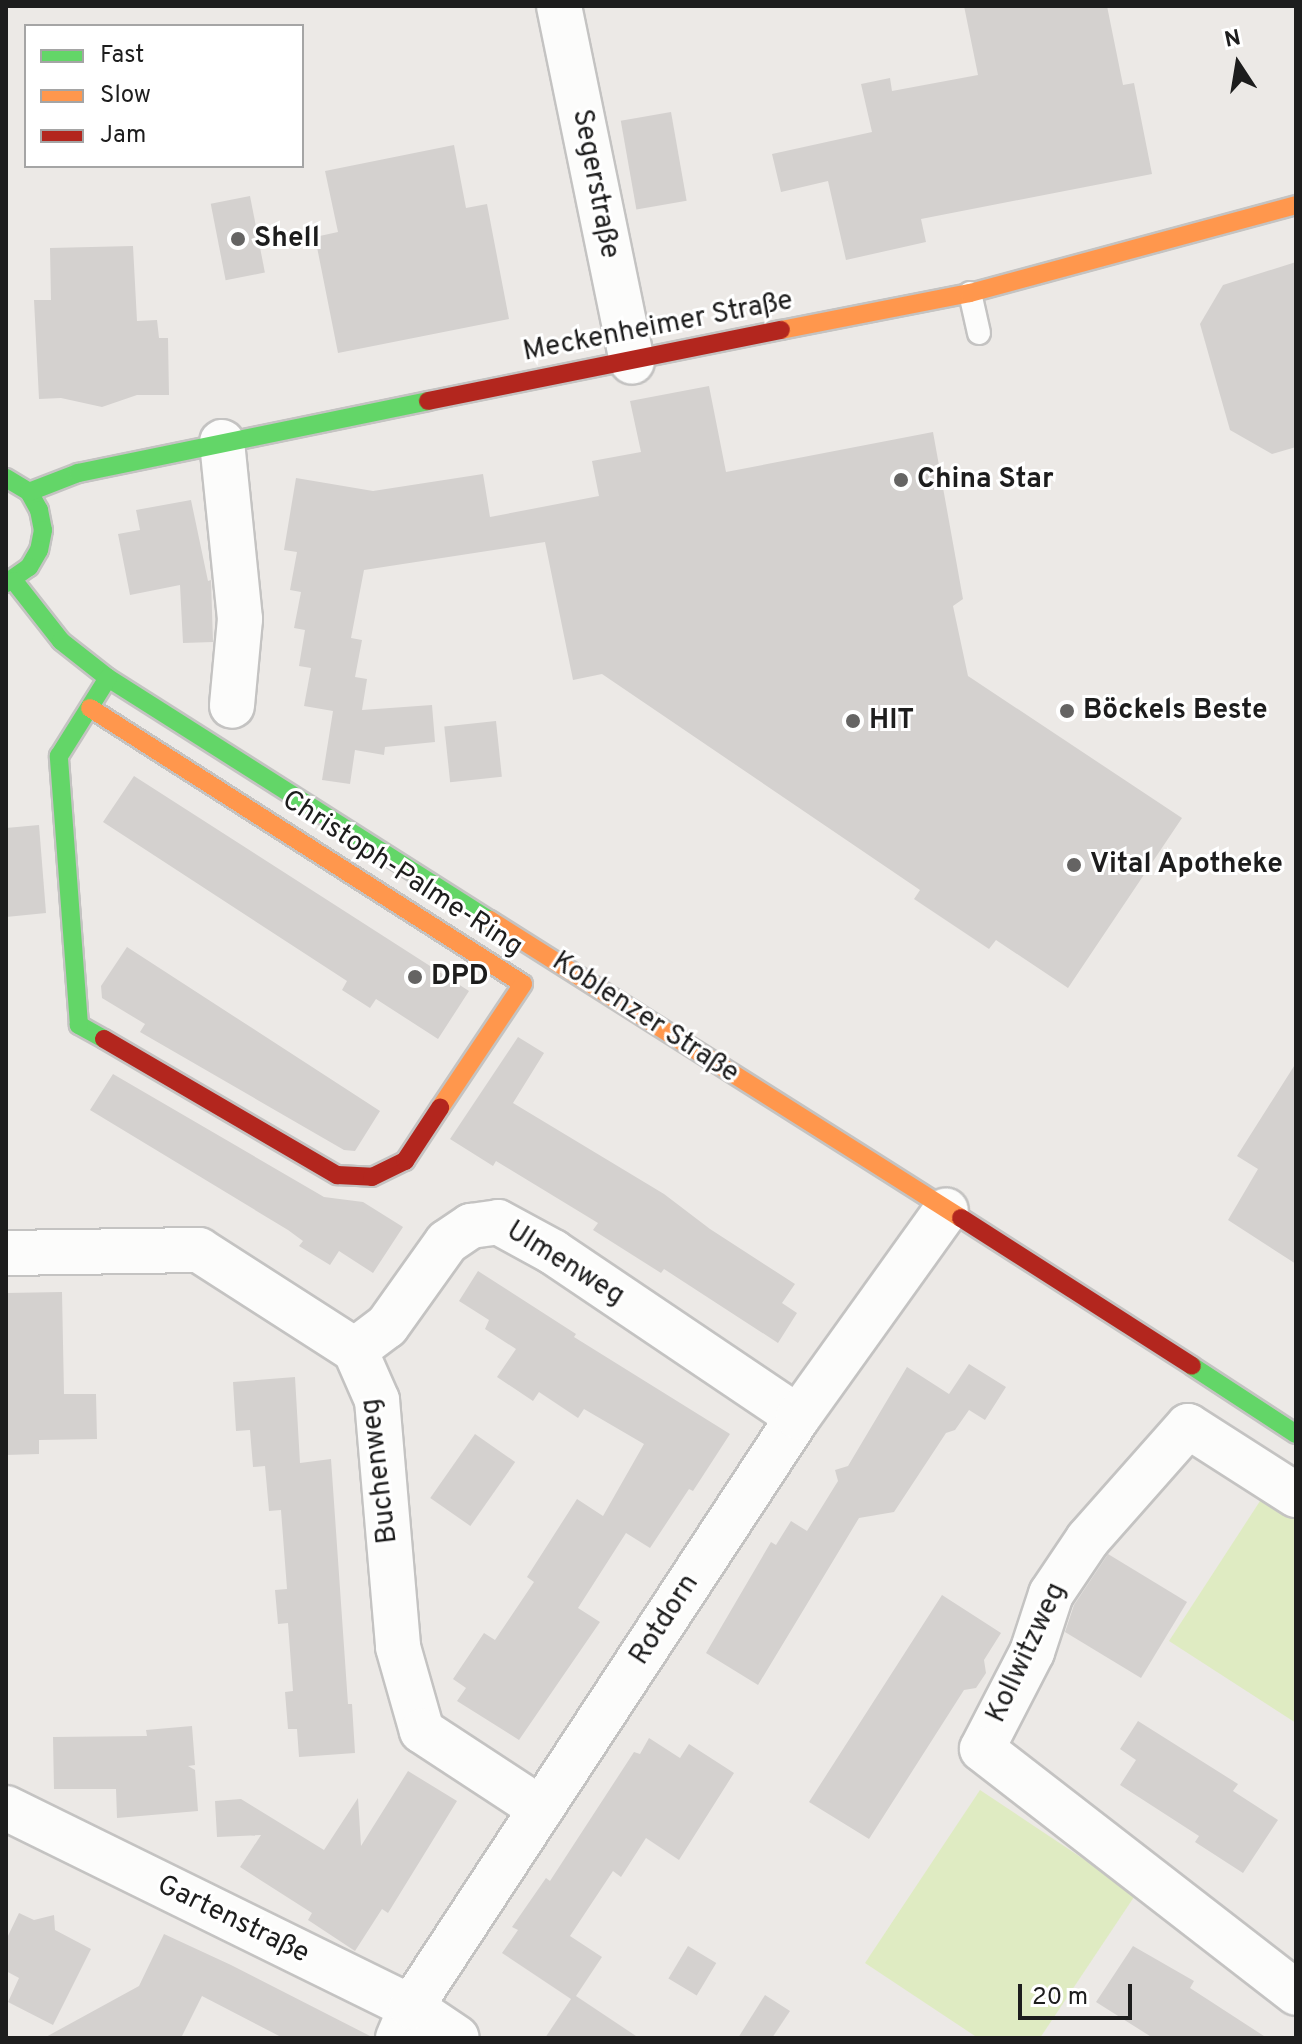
<!DOCTYPE html>
<html>
<head>
<meta charset="utf-8">
<style>
  body { margin:0 }
  #map { position:relative; width:1302px; height:2044px; overflow:hidden; background:#ece9e6; font-family:Overpass,sans-serif }
  div>[style] { position:absolute }
  .grass>* { inset:0; background:#dfebc2 }
  .building>* { inset:0; background:#d4d1cf; transform-origin:0 0 }
  .roads { filter:drop-shadow(2px 0 #c4c3c2) drop-shadow(-2px 0 #c4c3c2) drop-shadow(0 2px #c4c3c2) drop-shadow(0 -2px #c4c3c2) }
  .lane>* { height:22px; margin:-11px; padding:0 11px; transform-origin:11px; border-radius:11px; background:#fcfcfb }
  .street>* { height:44px; margin:-22px; padding:0 22px; transform-origin:22px; border-radius:22px; background:#fcfcfb }
  .fast>* { height:18px; margin:-9px; padding:0 9px; transform-origin:9px; border-radius:9px; background:#63d668 }
  .slow>* { height:18px; margin:-9px; padding:0 9px; transform-origin:9px; border-radius:9px; background:#ff974d }
  .jam>* { height:18px; margin:-9px; padding:0 9px; transform-origin:9px; border-radius:9px; background:#b3261e }
  .dots>* { width:22px; height:22px; translate:-50% -50%; box-sizing:border-box; border:4px solid #fff; border-radius:50% }
  span { translate:-50% -50%; white-space:nowrap; text-align:center; line-height:1.15; -webkit-text-stroke:6px #fff; paint-order:stroke }
  .street-label { font-size:28px; color:#1d1d1d }
  .poi-label { font-size:28px; color:#1d1d1d; font-weight:700 }
  .left { translate:0 -50%; text-align:left }
  .frame { position:absolute; inset:0; border:8px solid #1d1d1d; pointer-events:none }
  .legend { position:absolute; left:24px; top:24px; width:280px; height:144px; box-sizing:border-box; background:#fff; border:2px solid #a5a5a5; margin:0; padding:10px 14px; list-style:none; font-size:24px; color:#1d1d1d }
  .legend li { display:flex; align-items:center; gap:16px; height:40px }
  .legend b { width:40px; border:2px solid #a5a5a5 }
  .north { position:absolute; left:1198px; top:24px; width:80px; height:80px; -webkit-text-stroke:6px #fff; paint-order:stroke; rotate:348deg; font-size:22px; font-weight:700; line-height:32px; text-align:center; color:#1d1d1d }
  .north::after { content:''; display:block; margin:auto; width:28px; height:36px; background:#1d1d1d; clip-path:polygon(50% 0,100% 100%,50% 72%,0 100%) }
  .scale { position:absolute; left:1018px; top:1984px; width:114px; height:36px; box-sizing:border-box; border:4px solid #1d1d1d; border-top:0; padding-left:10px; font-size:24px; line-height:28px; white-space:nowrap; color:#1d1d1d; -webkit-text-stroke:6px #fff; paint-order:stroke }
</style>
</head>
<body>
<div id="map">
  <div class="grass">
    <div style="clip-path:polygon(1262px 1498px,1296px 1520px,1296px 1723px,1169px 1641px)"></div>
    <div style="clip-path:polygon(980px 1790px,1136px 1894px,1040px 2038px,978px 2038px,865px 1963px)"></div>
  </div>
  <div class="building">
    <div style="clip-path:polygon(964px 6px,1107px 6px,1123px 85px,1134px 83px,1152px 174px,921px 219px,926px 242px,846px 260px,828px 181px,781px 192px,772px 154px,872px 132px,861px 84px,890px 78px,892px 91px,978px 75px)"></div>
    <div style="left:671px;top:112px;width:90px;height:51px;rotate:80deg"></div>
    <div style="clip-path:polygon(454px 145px,466px 208px,487px 204px,509px 319px,338px 353px,315px 237px,338px 232px,325px 171px)"></div>
    <div style="left:250px;top:196px;width:78px;height:40px;rotate:79deg"></div>
    <div style="clip-path:polygon(133px 246px,137px 321px,157px 320px,159px 338px,168px 338px,169px 395px,137px 395px,102px 407px,61px 398px,39px 399px,34px 300px,51px 300px,50px 248px)"></div>
    <div style="clip-path:polygon(1296px 262px,1296px 447px,1272px 454px,1230px 430px,1200px 324px,1223px 285px)"></div>
    <div style="clip-path:polygon(709px 386px,726px 472px,933px 432px,963px 599px,953px 606px,968px 676px,1182px 818px,1068px 988px,996px 940px,989px 949px,914px 899px,920px 890px,602px 674px,573px 680px,545px 542px,364px 570px,351px 638px,362px 640px,355px 677px,367px 679px,362px 710px,432px 705px,435px 742px,385px 747px,384px 755px,355px 750px,350px 784px,322px 780px,333px 711px,304px 706px,311px 668px,299px 666px,305px 630px,294px 628px,301px 592px,290px 590px,297px 552px,284px 550px,296px 478px,373px 491px,483px 474px,490px 517px,599px 496px,592px 461px,641px 452px,630px 401px)"></div>
    <div style="clip-path:polygon(191px 500px,208px 581px,211px 580px,213px 642px,183px 643px,180px 585px,130px 595px,118px 534px,140px 530px,136px 510px)"></div>
    <div style="left:496px;top:721px;width:56px;height:52px;rotate:84deg"></div>
    <div style="clip-path:polygon(134px 776px,469px 991px,438px 1039px,376px 999px,370px 1008px,342px 990px,347px 981px,103px 822px)"></div>
    <div style="clip-path:polygon(39px 825px,46px 913px,6px 917px,6px 828px)"></div>
    <div style="clip-path:polygon(127px 947px,380px 1111px,355px 1151px,344px 1150px,140px 1032px,145px 1024px,102px 998px,101px 986px)"></div>
    <div style="clip-path:polygon(518px 1037px,544px 1053px,513px 1103px,664px 1194px,710px 1229px,795px 1284px,782px 1303px,797px 1313px,778px 1343px,664px 1269px,661px 1273px,593px 1230px,598px 1223px,496px 1161px,493px 1166px,450px 1139px)"></div>
    <div style="clip-path:polygon(1296px 1063px,1296px 1264px,1228px 1220px,1258px 1169px,1237px 1156px)"></div>
    <div style="clip-path:polygon(113px 1074px,324px 1197px,363px 1202px,403px 1227px,373px 1273px,339px 1251px,330px 1265px,299px 1246px,303px 1241px,288px 1230px,90px 1110px)"></div>
    <div style="clip-path:polygon(478px 1271px,576px 1334px,574px 1337px,730px 1434px,693px 1491px,689px 1489px,650px 1548px,626px 1533px,578px 1608px,600px 1622px,519px 1740px,457px 1701px,466px 1688px,453px 1679px,484px 1633px,495px 1640px,534px 1582px,527px 1577px,577px 1499px,603px 1516px,644px 1444px,584px 1409px,578px 1418px,539px 1392px,533px 1401px,497px 1377px,516px 1349px,485px 1329px,489px 1320px,459px 1301px)"></div>
    <div style="clip-path:polygon(62px 1292px,64px 1394px,96px 1394px,97px 1439px,39px 1440px,39px 1454px,6px 1455px,6px 1293px)"></div>
    <div style="clip-path:polygon(969px 1364px,1006px 1387px,985px 1420px,969px 1410px,955px 1430px,946px 1433px,894px 1512px,859px 1518px,758px 1685px,706px 1653px,771px 1542px,776px 1545px,791px 1521px,807px 1531px,838px 1481px,835px 1470px,848px 1466px,907px 1367px,949px 1394px)"></div>
    <div style="clip-path:polygon(295px 1377px,300px 1463px,331px 1459px,348px 1704px,352px 1704px,355px 1753px,299px 1757px,297px 1729px,288px 1729px,285px 1692px,293px 1691px,288px 1623px,278px 1624px,275px 1590px,287px 1589px,281px 1510px,269px 1511px,265px 1466px,253px 1467px,250px 1430px,236px 1431px,233px 1382px)"></div>
    <div style="left:475px;top:1434px;width:49px;height:78px;rotate:35deg"></div>
    <div style="clip-path:polygon(1108px 1554px,1187px 1602px,1141px 1678px,1065px 1632px,1074px 1605px)"></div>
    <div style="clip-path:polygon(942px 1595px,1001px 1633px,984px 1660px,986px 1673px,976px 1688px,964px 1690px,869px 1839px,809px 1802px)"></div>
    <div style="clip-path:polygon(1138px 1721px,1238px 1784px,1233px 1791px,1278px 1820px,1243px 1873px,1195px 1842px,1199px 1836px,1120px 1785px,1136px 1760px,1120px 1749px)"></div>
    <div style="clip-path:polygon(192px 1726px,195px 1765px,188px 1766px,195px 1770px,198px 1811px,117px 1818px,116px 1789px,54px 1789px,53px 1737px,147px 1736px,146px 1730px)"></div>
    <div style="clip-path:polygon(649px 1738px,680px 1758px,689px 1744px,734px 1773px,679px 1860px,646px 1838px,621px 1877px,613px 1871px,570px 1936px,602px 1957px,576px 1996px,639px 2038px,545px 2038px,571px 1999px,502px 1953px,518px 1930px,512px 1927px,546px 1878px,550px 1881px,634px 1752px,640px 1754px)"></div>
    <div style="clip-path:polygon(408px 1771px,457px 1801px,388px 1913px,382px 1909px,355px 1951px,308px 1920px,312px 1913px,240px 1867px,261px 1835px,217px 1837px,215px 1801px,241px 1799px,324px 1850px,358px 1798px,361px 1846px)"></div>
    <div style="clip-path:polygon(19px 1913px,34px 1920px,54px 1915px,55px 1930px,91px 1949px,53px 2025px,8px 2002px,19px 1978px,6px 1971px,6px 1940px)"></div>
    <div style="clip-path:polygon(164px 1934px,231px 1965px,374px 2038px,283px 2038px,202px 1996px,181px 2038px,44px 2038px,139px 1986px)"></div>
    <div style="left:688px;top:1946px;width:33px;height:38px;rotate:31deg"></div>
    <div style="clip-path:polygon(1133px 1946px,1194px 1981px,1190px 1988px,1267px 2038px,1153px 2038px,1096px 2002px)"></div>
    <div style="clip-path:polygon(765px 1995px,790px 2011px,772px 2038px,738px 2038px)"></div>
  </div>
  <div class="roads">
    <div class="lane">
      <div style="left:970px;top:293px;width:41px;rotate:77.3deg"></div>
    </div>
    <div class="street">
      <div style="left:559px;top:6px;width:363px;rotate:78.4deg"></div>
      <div style="left:222px;top:442px;width:178px;rotate:84.2deg"></div>
      <div style="left:240px;top:619px;width:87px;rotate:95.3deg"></div>
      <div style="left:6px;top:1253px;width:193px;rotate:-0.9deg"></div>
      <div style="left:199px;top:1250px;width:185px;rotate:32.7deg"></div>
      <div style="left:355px;top:1350px;width:55px;rotate:66.3deg"></div>
      <div style="left:377px;top:1400px;width:248px;rotate:85.1deg"></div>
      <div style="left:398px;top:1647px;width:87px;rotate:74.1deg"></div>
      <div style="left:422px;top:1731px;width:142px;rotate:33.2deg"></div>
      <div style="left:355px;top:1350px;width:40px;rotate:-37deg"></div>
      <div style="left:387px;top:1326px;width:103px;rotate:-54.5deg"></div>
      <div style="left:447px;top:1242px;width:29px;rotate:-34deg"></div>
      <div style="left:471px;top:1226px;width:27px;rotate:-8deg"></div>
      <div style="left:498px;top:1222px;width:63px;rotate:28.6deg"></div>
      <div style="left:553px;top:1252px;width:295px;rotate:34deg"></div>
      <div style="left:1296px;top:1495px;width:128px;rotate:-147.4deg"></div>
      <div style="left:1188px;top:1426px;width:151px;rotate:131.5deg"></div>
      <div style="left:1088px;top:1539px;width:66px;rotate:123.9deg"></div>
      <div style="left:1051px;top:1594px;width:61px;rotate:108.1deg"></div>
      <div style="left:1032px;top:1652px;width:109px;rotate:117.3deg"></div>
      <div style="left:982px;top:1749px;width:398px;rotate:37.8deg"></div>
      <div style="left:6px;top:1808px;width:451px;rotate:26.2deg"></div>
      <div style="left:411px;top:2007px;width:55px;rotate:34deg"></div>
      <div style="left:398px;top:2038px;width:34px;rotate:-67deg"></div>
      <div style="left:411px;top:2007px;width:706px;rotate:-56.74deg"></div>
      <div style="left:798px;top:1417px;width:254px;rotate:-54.4deg"></div>
    </div>
    <div class="fast">
      <div style="left:6px;top:478px;width:27px;rotate:31deg"></div>
      <div style="left:29px;top:492px;width:21px;rotate:61deg"></div>
      <div style="left:39px;top:510px;width:20px;rotate:79deg"></div>
      <div style="left:43px;top:530px;width:20px;rotate:101deg"></div>
      <div style="left:39px;top:550px;width:20px;rotate:120deg"></div>
      <div style="left:29px;top:567px;width:28px;rotate:145deg"></div>
      <div style="left:29px;top:492px;width:53px;rotate:-21.2deg"></div>
      <div style="left:78px;top:473px;width:357px;rotate:-11.6deg"></div>
      <div style="left:14px;top:581px;width:76px;rotate:51.9deg"></div>
      <div style="left:61px;top:641px;width:60px;rotate:38.2deg"></div>
      <div style="left:108px;top:678px;width:452px;rotate:32.4deg"></div>
      <div style="left:104px;top:1039px;width:29px;rotate:-151deg"></div>
      <div style="left:79px;top:1025px;width:270px;rotate:-94.3deg"></div>
      <div style="left:59px;top:756px;width:92px;rotate:-57.9deg"></div>
      <div style="left:1192px;top:1366px;width:124px;rotate:33.2deg"></div>
    </div>
    <div class="slow">
      <div style="left:781px;top:330px;width:193px;rotate:-11.1deg"></div>
      <div style="left:970px;top:293px;width:338px;rotate:-15.1deg"></div>
      <div style="left:90px;top:708px;width:513px;rotate:32.51deg"></div>
      <div style="left:523px;top:984px;width:149px;rotate:123.8deg"></div>
      <div style="left:490px;top:920px;width:557px;rotate:32.32deg"></div>
    </div>
    <div class="jam">
      <div style="left:428px;top:401px;width:360px;rotate:-11.4deg"></div>
      <div style="left:104px;top:1039px;width:270px;rotate:30.3deg"></div>
      <div style="left:337px;top:1175px;width:35px;rotate:3deg"></div>
      <div style="left:372px;top:1177px;width:37px;rotate:-26deg"></div>
      <div style="left:405px;top:1161px;width:64px;rotate:-56.6deg"></div>
      <div style="left:961px;top:1218px;width:274px;rotate:32.6deg"></div>
    </div>
  </div>
  <div class="dots">
    <div style="left:238px;top:239px;background:#656463"></div>
    <div style="left:901px;top:480px;background:#656463"></div>
    <div style="left:1067px;top:711px;background:#656463"></div>
    <div style="left:853px;top:721px;background:#656463"></div>
    <div style="left:1074px;top:865px;background:#656463"></div>
    <div style="left:415px;top:977px;background:#656463"></div>
  </div>
  <div class="street-label">
    <span style="left:595px;top:184px;rotate:79deg">Segerstraße</span>
    <span style="left:658px;top:327px;rotate:-11deg">Meckenheimer Straße</span>
    <span style="left:402px;top:874px;rotate:33deg">Christoph-Palme-Ring</span>
    <span style="left:645px;top:1018px;rotate:33deg">Koblenzer Straße</span>
    <span style="left:565px;top:1264px;rotate:32deg">Ulmenweg</span>
    <span style="left:380px;top:1471px;rotate:-97deg">Buchenweg</span>
    <span style="left:665px;top:1620px;rotate:-57deg">Rotdorn</span>
    <span style="left:1027px;top:1653px;rotate:-65deg">Kollwitzweg</span>
    <span style="left:233px;top:1920px;rotate:26deg">Gartenstraße</span>
  </div>
  <div class="poi-label">
    <span class="left" style="left:254px;top:239px">Shell</span>
    <span class="left" style="left:917px;top:480px">China Star</span>
    <span class="left" style="left:1083px;top:711px">Böckels Beste</span>
    <span class="left" style="left:869px;top:721px">HIT</span>
    <span class="left" style="left:1090px;top:865px">Vital Apotheke</span>
    <span class="left" style="left:431px;top:977px">DPD</span>
  </div>
  <div class="frame"></div>
  <ul class="legend">
  <li><b style="height:10px;background:#63d668"></b>Fast</li>
  <li><b style="height:10px;background:#ff974d"></b>Slow</li>
  <li><b style="height:10px;background:#b3261e"></b>Jam</li>
  </ul>
  <div class="north">N</div>
  <div class="scale">20 m</div>
</div>
</body>
</html>
